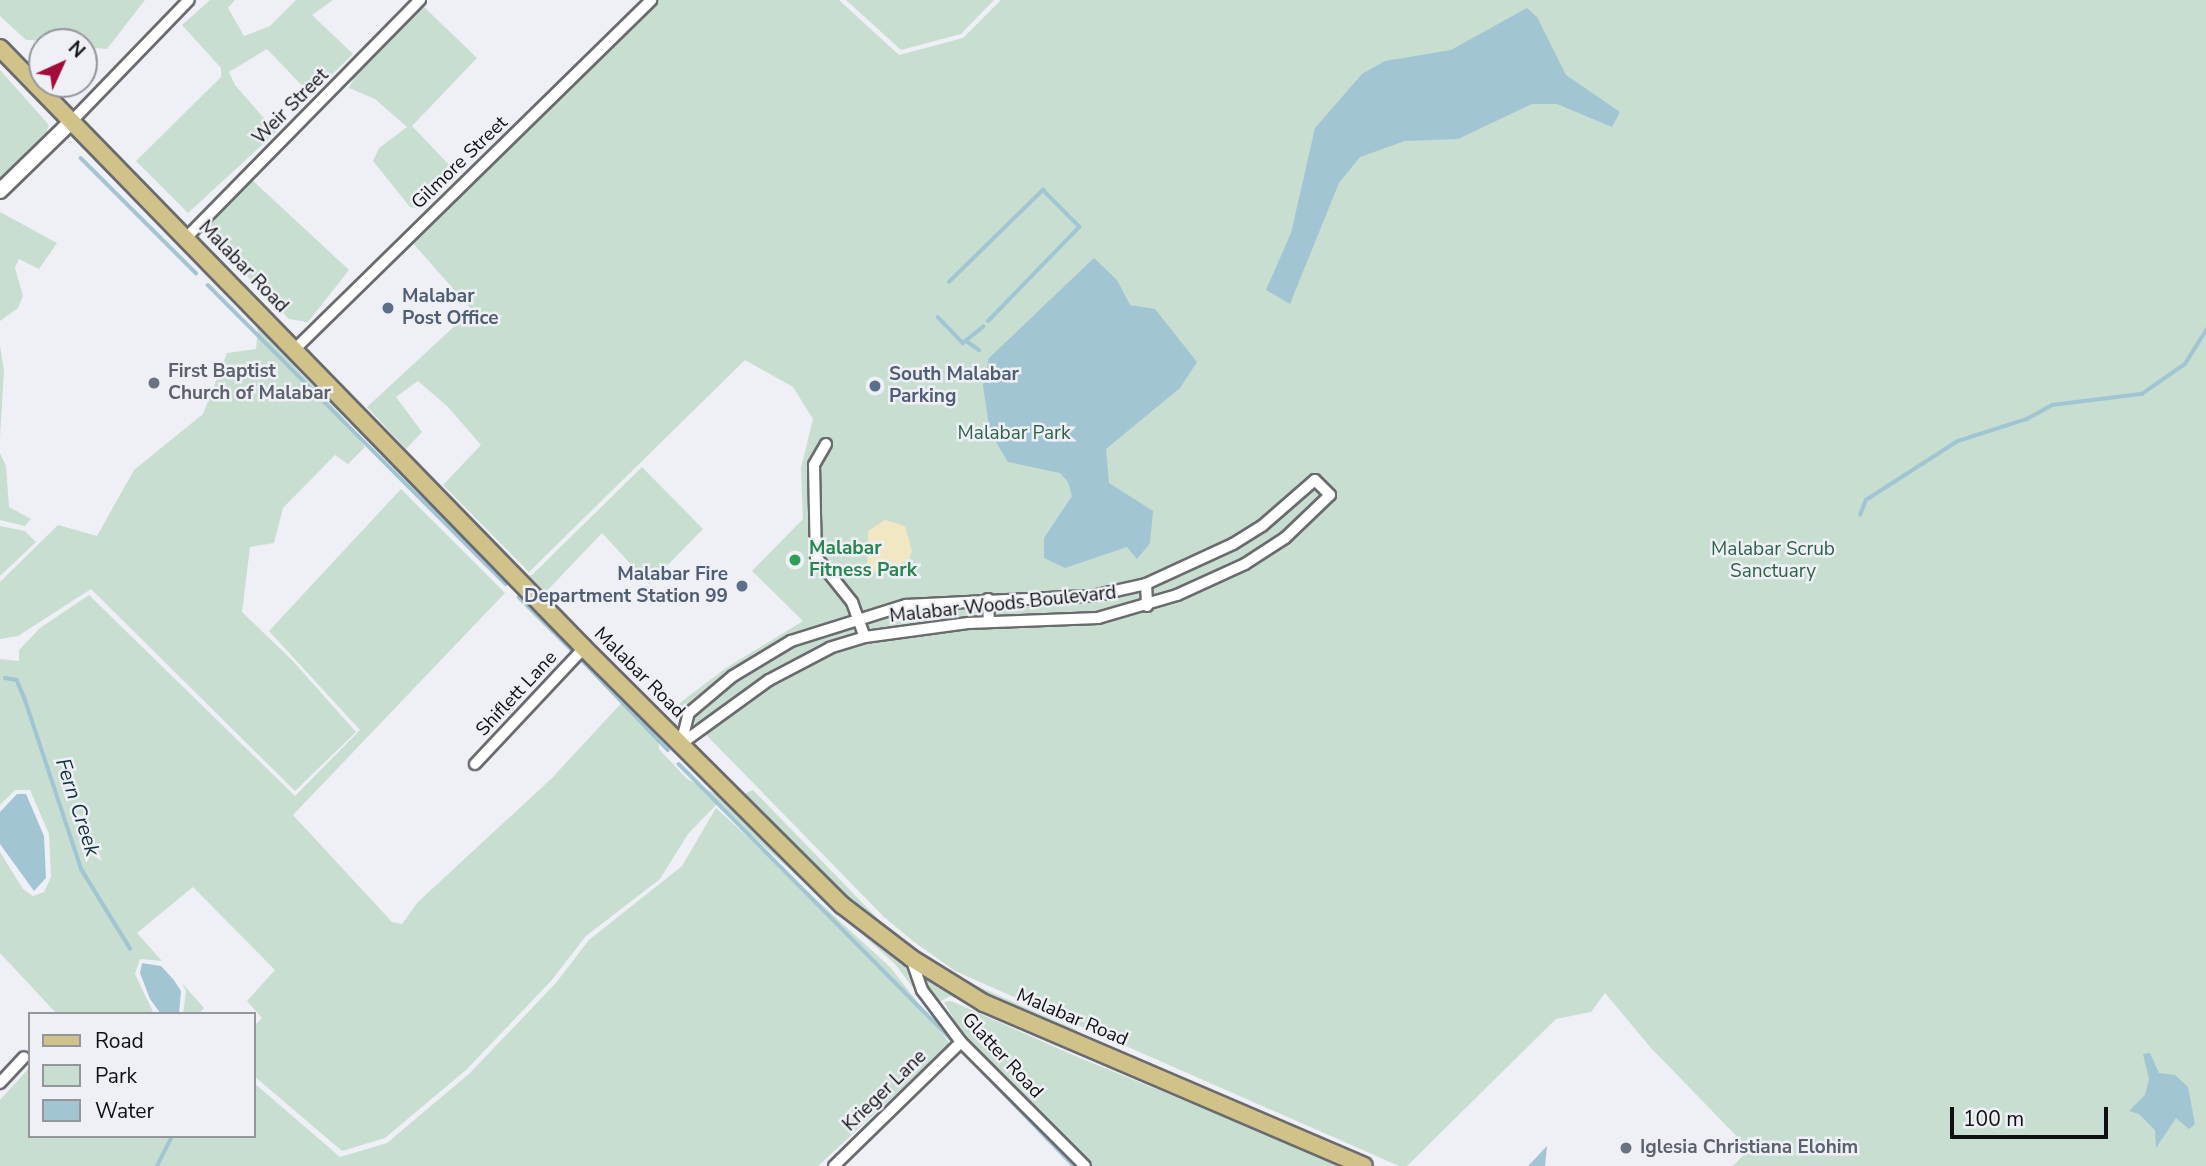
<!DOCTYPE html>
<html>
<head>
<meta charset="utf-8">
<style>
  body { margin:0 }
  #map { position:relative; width:2206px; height:1166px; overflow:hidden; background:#eff0f6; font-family:"Nunito Sans",sans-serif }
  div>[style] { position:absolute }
  .green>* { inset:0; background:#c7ded1 }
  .sand>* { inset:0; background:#f1e7c2 }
  .water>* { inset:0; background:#a1c5d3 }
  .stream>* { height:3.5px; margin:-1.75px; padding:0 1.75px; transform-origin:1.75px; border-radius:1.75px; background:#a1c5d3 }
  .roads { filter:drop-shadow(2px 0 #6a6b6f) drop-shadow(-2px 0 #6a6b6f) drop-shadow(0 2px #6a6b6f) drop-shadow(0 -2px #6a6b6f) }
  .street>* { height:10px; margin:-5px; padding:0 5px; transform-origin:5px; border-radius:5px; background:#fff }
  .secondary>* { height:14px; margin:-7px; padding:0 7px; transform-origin:7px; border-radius:7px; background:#fff }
  .primary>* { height:16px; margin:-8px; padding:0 8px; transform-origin:8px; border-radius:8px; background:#d0c289 }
  .dots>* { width:19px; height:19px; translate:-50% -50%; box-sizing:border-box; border:4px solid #eff0f6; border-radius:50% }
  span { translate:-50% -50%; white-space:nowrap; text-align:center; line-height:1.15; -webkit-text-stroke:5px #eff0f6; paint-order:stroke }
  .street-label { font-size:19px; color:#0f1012 }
  .service-label { font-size:19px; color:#4e5e75; font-weight:700 }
  .left { translate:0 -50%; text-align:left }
  .right { translate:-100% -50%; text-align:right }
  .worship-label { font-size:19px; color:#5b616d; font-weight:700 }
  .park-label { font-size:19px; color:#2c6348 }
  .leisure-label { font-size:19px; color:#27864d; font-weight:700 }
  .water-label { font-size:21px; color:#0f323d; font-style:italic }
  .legend { position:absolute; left:28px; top:1012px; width:228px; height:126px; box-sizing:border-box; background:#eff0f6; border:2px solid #95969b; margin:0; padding:9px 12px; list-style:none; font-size:21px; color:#0f1012 }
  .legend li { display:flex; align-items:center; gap:14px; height:35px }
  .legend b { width:35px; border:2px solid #95969b }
  .north { position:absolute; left:28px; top:28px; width:70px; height:70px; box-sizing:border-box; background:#eff0f6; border:2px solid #95969b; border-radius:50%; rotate:45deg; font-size:19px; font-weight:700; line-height:28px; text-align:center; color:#0f1012 }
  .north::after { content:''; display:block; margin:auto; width:24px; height:32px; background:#a50b39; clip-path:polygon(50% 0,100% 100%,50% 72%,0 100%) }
  .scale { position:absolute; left:1950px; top:1107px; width:158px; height:32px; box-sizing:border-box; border:4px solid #0f1012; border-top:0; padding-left:9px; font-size:21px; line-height:24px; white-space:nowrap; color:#0f1012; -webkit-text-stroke:5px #eff0f6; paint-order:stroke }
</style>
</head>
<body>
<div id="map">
  <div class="green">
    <div style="clip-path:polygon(0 0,145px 0,107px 49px,84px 47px,84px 42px,26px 40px,0 16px)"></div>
    <div style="clip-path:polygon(210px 0,235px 0,228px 8px,244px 36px,270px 26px,296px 0,333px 0,312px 15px,353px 54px,311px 95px,267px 49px,229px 72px,235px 85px,276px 132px,188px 213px,136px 161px,221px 77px,221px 68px,182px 25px)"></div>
    <div style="clip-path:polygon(657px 0,839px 0,899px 55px,963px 38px,1001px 0,2206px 0,2206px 1166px,1733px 1166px,1749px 1149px,1651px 1048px,1605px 993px,1591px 1012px,1556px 1019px,1407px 1166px,1399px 1166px,955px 971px,913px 941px,884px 917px,677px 705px,726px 668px,803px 621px,752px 571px,803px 519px,801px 468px,813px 419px,793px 387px,745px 360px,529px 572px,443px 485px,481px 445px,448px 407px,418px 381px,396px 397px,422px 432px,406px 449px,367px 407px,472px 310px,411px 241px)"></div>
    <div style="clip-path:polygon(846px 0,994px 0,961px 34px,901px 50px)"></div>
    <div style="clip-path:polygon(423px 6px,477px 58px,412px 126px,455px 171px,418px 209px,410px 207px,373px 161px,379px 148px,407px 127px,375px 99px,349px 88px,358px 70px)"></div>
    <div style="clip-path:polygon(0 70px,49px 125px,44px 139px,0 181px)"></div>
    <div style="clip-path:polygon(249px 177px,349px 270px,308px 322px,289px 319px,202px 230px)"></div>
    <div style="clip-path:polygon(0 212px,57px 243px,39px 269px,19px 259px,15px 268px,23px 296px,18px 308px,0 321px)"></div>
    <div style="clip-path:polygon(258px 328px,340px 414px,365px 447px,348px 464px,335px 455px,283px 508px,274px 543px,250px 547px,242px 612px,292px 660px,356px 732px,295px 791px,91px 589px,18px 636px,0 639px,0 582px,58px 525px,97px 536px,134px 470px,203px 414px,227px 353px,256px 349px)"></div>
    <div style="clip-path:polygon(0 345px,4px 372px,0 437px)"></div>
    <div style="clip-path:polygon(0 453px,6px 466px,9px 507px,31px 519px,25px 526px,0 520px)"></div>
    <div style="clip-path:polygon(642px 467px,703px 529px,649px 584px,602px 533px,542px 596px,518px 568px,526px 576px,532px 575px)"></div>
    <div style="clip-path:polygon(401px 489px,505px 593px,293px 815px,392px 922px,402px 924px,418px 902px,552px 778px,626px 698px,658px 729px,659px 749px,687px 779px,729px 801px,838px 909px,1067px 1047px,951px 996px,939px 1002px,955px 1035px,952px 1038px,894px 963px,717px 804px,688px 834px,660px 879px,586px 936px,551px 981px,466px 1070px,385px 1138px,342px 1151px,254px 1076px,254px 1026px,262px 1018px,247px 1001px,275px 970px,193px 887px,137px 933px,162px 961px,140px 959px,135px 974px,154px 1014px,57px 1014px,0 953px,0 852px,23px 889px,33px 896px,44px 892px,51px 877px,49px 834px,30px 790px,15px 790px,0 805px,0 659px,19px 661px,19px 650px,40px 628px,89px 595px,295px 796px,360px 730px,269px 631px)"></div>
    <div style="clip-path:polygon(0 526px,25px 531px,36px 542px,0 576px)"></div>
    <div style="clip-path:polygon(753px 790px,880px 921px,910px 945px,952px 975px,1077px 1030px,1074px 1035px,987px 998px,914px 953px,846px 900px,740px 796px)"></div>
    <div style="clip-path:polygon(716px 808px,890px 967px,950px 1044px,818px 1166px,0 1166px,0 1100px,30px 1067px,30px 1136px,254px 1136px,254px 1083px,340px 1157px,387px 1143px,470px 1073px,555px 984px,589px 940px,682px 866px)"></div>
    <div style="clip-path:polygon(182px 983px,204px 1008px,199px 1014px,183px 1014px,186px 991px)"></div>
    <div style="clip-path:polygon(951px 1001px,1080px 1058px,1345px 1166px,1091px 1166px,965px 1039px,944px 1002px)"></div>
  </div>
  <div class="sand">
    <div style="clip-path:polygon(885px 520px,905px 526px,912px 551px,909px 560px,872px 573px,867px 570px,868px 531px)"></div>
  </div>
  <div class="water">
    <div style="clip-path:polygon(1527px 8px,1537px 17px,1566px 75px,1620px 112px,1612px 127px,1557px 104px,1532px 104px,1458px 139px,1405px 141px,1360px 157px,1339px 183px,1290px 304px,1266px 290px,1291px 233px,1315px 128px,1362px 74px,1385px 61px,1451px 50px)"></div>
    <div style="clip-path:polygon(1094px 258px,1117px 280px,1130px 305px,1155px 309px,1197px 362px,1180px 388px,1106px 449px,1109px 483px,1153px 511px,1150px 543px,1137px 559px,1127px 547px,1065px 568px,1044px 558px,1044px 538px,1072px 496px,1068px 482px,1060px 473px,1008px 462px,990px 432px,983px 386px,989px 358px)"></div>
    <div style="clip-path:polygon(17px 794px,26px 794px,44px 836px,46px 878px,34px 891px,0 844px,0 812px)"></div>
    <div style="clip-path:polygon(142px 963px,161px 966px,173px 979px,181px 991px,179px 1014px,161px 1014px,150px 999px,140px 973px)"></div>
    <div style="clip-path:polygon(2150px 1053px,2159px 1073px,2175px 1075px,2188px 1087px,2195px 1124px,2189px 1129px,2176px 1118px,2156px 1148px,2155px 1130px,2139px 1114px,2129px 1111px,2145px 1095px,2149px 1079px,2143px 1054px)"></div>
    <div style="clip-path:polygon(1547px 1146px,1545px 1166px,1528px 1166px)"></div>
  </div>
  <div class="stream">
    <div style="left:81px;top:158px;width:163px;rotate:45deg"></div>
    <div style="left:949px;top:282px;width:132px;rotate:-44.4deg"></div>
    <div style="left:1043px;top:190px;width:52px;rotate:45deg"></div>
    <div style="left:1080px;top:227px;width:131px;rotate:134.1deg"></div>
    <div style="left:208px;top:285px;width:422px;rotate:45.1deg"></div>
    <div style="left:938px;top:317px;width:36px;rotate:46deg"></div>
    <div style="left:963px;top:343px;width:26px;rotate:-39deg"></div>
    <div style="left:968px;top:342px;width:14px;rotate:36deg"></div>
    <div style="left:1860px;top:515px;width:16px;rotate:-68deg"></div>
    <div style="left:1866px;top:500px;width:109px;rotate:-32.7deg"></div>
    <div style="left:1958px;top:441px;width:72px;rotate:-17.7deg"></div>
    <div style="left:2027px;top:419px;width:29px;rotate:-29deg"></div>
    <div style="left:2052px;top:405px;width:91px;rotate:-7deg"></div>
    <div style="left:2142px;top:394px;width:52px;rotate:-34.9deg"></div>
    <div style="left:2185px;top:364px;width:40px;rotate:-58deg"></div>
    <div style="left:519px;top:597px;width:74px;rotate:45deg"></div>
    <div style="left:583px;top:661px;width:123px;rotate:46.3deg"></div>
    <div style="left:5px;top:678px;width:12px;rotate:9deg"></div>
    <div style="left:17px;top:680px;width:21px;rotate:67deg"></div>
    <div style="left:25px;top:699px;width:180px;rotate:71.6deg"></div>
    <div style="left:82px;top:870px;width:92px;rotate:58.4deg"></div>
    <div style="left:679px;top:764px;width:392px;rotate:45.3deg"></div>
    <div style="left:964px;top:1052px;width:158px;rotate:46deg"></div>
    <div style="left:157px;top:1166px;width:34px;rotate:-63deg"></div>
  </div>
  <div class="roads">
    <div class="street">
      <div style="left:72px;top:121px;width:168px;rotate:-46deg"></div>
      <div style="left:186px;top:238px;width:334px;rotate:-45.5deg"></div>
      <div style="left:294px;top:350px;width:500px;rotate:-44.4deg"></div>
      <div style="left:826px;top:444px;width:24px;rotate:120deg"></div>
      <div style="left:814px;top:465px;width:92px;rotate:88.8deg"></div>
      <div style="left:816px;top:557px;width:58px;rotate:51.3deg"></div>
      <div style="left:852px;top:602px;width:37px;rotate:70deg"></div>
      <div style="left:1315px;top:480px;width:21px;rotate:45deg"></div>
      <div style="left:1330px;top:495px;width:62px;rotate:136.3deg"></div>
      <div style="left:1285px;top:538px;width:48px;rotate:147deg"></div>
      <div style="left:1245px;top:564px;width:75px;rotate:155.5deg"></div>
      <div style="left:1177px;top:595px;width:82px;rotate:163.8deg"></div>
      <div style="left:1098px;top:618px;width:130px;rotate:177.8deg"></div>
      <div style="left:968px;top:623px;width:104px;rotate:172.3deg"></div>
      <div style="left:865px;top:637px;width:37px;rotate:163deg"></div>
      <div style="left:830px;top:648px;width:69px;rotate:152.3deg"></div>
      <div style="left:769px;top:680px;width:109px;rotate:144deg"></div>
      <div style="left:681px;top:744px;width:32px;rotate:-76deg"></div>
      <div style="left:689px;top:713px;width:57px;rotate:-40.1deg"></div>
      <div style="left:733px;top:676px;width:68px;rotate:-31.1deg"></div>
      <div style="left:791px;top:641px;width:121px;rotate:-17.4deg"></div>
      <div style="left:906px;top:605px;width:187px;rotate:-2.8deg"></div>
      <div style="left:1093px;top:596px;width:54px;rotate:-12.8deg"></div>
      <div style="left:1146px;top:584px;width:96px;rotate:-24.7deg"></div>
      <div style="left:1233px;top:544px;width:34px;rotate:-32deg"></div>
      <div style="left:1262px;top:526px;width:70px;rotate:-41deg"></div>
      <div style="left:1146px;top:584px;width:22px;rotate:87deg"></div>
      <div style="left:988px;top:599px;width:23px;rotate:88deg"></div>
      <div style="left:475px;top:764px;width:159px;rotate:-46.8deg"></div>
      <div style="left:911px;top:958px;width:34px;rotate:71deg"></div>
      <div style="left:922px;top:990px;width:65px;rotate:53.1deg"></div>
      <div style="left:961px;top:1042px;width:175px;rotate:45deg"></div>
      <div style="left:0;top:1083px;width:35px;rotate:-47deg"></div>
      <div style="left:834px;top:1166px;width:177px;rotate:-44.3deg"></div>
    </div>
    <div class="secondary">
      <div style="left:0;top:191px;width:100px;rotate:-44.2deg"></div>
    </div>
    <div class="primary">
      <div style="left:0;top:48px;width:837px;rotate:45.77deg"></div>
      <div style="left:584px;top:648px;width:364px;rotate:44.9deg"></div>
      <div style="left:842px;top:905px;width:87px;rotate:37.5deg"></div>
      <div style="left:911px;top:958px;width:86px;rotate:31.7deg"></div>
      <div style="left:984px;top:1003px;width:413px;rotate:23.2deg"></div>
    </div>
  </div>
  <div class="dots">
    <div style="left:388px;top:308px;background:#5c6f8a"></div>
    <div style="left:154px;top:383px;background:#6b7280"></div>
    <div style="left:875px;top:386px;background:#5c6f8a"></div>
    <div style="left:795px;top:560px;background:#2e9e5b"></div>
    <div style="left:742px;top:586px;background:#5c6f8a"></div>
    <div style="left:1626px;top:1148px;background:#6b7280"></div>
  </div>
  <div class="street-label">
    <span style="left:291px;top:107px;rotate:-45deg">Weir Street</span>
    <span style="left:460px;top:163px;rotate:-44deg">Gilmore Street</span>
    <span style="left:243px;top:267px;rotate:46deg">Malabar Road</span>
    <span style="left:1003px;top:605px;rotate:-6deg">Malabar Woods Boulevard</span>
    <span style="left:639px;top:673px;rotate:45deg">Malabar Road</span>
    <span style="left:517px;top:694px;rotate:-47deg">Shiflett Lane</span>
    <span style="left:1072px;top:1018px;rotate:23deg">Malabar Road</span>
    <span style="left:1002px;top:1056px;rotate:47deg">Glatter Road</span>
    <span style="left:885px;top:1091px;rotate:-44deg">Krieger Lane</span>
  </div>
  <div class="service-label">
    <span class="left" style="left:402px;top:308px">Malabar<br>Post Office</span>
    <span class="left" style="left:889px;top:386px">South Malabar<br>Parking</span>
    <span class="right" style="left:728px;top:586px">Malabar Fire<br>Department Station 99</span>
  </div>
  <div class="worship-label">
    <span class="left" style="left:168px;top:383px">First Baptist<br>Church of Malabar</span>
    <span class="left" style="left:1640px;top:1148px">Iglesia Christiana Elohim</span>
  </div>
  <div class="park-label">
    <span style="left:1014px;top:434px">Malabar Park</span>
    <span style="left:1773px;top:561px">Malabar Scrub<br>Sanctuary</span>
  </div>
  <div class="leisure-label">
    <span class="left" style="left:809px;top:560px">Malabar<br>Fitness Park</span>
  </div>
  <div class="water-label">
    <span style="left:78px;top:807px;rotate:72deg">Fern Creek</span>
  </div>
  <ul class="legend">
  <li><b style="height:9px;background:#d0c289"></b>Road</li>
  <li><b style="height:19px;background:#c7ded1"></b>Park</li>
  <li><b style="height:19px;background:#a1c5d3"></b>Water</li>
  </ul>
  <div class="north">N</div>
  <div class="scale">100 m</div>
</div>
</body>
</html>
